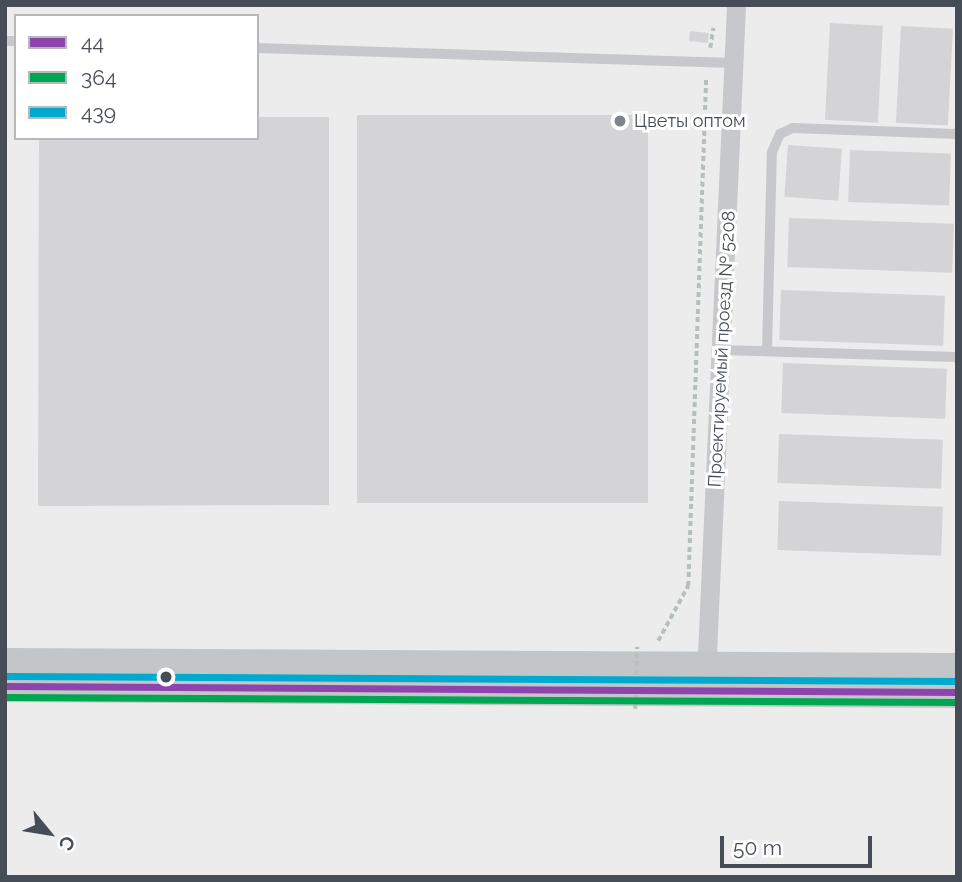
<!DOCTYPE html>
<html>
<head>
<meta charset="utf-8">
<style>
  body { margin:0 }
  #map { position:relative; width:962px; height:882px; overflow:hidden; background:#edecec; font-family:Raleway,sans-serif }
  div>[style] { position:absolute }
  .building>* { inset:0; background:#d4d4d7; transform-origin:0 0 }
  .path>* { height:3.5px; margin-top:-1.75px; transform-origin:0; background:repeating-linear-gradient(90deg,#b5bfbc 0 5px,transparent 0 8.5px) }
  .lane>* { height:10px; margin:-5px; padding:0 5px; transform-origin:5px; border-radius:5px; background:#c7c8cb }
  .street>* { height:19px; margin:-9.5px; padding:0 9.5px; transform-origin:9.5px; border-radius:9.5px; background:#c7c8cb }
  .primary>* { height:32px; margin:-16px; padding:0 16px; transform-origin:16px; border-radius:16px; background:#c2c6c9 }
  .path-bridge>* { height:3.5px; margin-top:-1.75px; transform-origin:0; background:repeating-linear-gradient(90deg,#b5bfbc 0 5px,transparent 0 8.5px) }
  .bus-1>* { height:7px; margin:-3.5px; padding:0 3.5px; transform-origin:3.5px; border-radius:3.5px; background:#8e44ad }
  .bus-2>* { height:7px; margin:-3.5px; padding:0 3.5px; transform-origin:3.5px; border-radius:3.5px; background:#00a651 }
  .bus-3>* { height:7px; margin:-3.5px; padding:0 3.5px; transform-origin:3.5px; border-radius:3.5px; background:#00a9ce }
  .dots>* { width:19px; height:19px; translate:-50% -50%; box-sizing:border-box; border:4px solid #fff; border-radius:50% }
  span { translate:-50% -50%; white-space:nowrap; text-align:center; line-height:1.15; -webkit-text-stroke:6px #fff; paint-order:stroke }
  .poi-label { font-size:18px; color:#464d57 }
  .left { translate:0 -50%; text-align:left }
  .street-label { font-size:18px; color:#464d57 }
  .frame { position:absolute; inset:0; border:7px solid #464d57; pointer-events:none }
  .legend { position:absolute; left:14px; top:14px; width:245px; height:126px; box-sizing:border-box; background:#fff; border:2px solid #b5b8bc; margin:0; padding:9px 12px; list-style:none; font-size:21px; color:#464d57 }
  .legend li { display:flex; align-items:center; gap:14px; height:35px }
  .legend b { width:35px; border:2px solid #b5b8bc }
  .north { position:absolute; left:14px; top:798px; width:70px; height:70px; -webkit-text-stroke:5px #fff; paint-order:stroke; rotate:120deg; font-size:19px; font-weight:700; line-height:28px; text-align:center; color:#464d57 }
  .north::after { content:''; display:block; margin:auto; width:24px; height:32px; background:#464d57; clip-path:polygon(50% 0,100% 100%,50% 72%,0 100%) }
  .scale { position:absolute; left:720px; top:836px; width:152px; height:32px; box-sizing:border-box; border:4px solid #464d57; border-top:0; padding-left:9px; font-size:21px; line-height:24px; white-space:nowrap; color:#464d57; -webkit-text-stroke:5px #fff; paint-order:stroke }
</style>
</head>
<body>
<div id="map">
  <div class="building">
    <div style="left:830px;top:23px;width:53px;height:97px;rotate:3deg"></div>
    <div style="left:901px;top:26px;width:52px;height:97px;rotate:3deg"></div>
    <div style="left:690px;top:31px;width:19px;height:10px;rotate:6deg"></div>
    <div style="left:357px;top:115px;width:291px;height:388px"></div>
    <div style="clip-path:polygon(257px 117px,329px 117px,329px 505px,38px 506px,39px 138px,257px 138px)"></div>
    <div style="left:788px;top:145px;width:54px;height:52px;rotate:4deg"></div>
    <div style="left:850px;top:150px;width:101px;height:52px;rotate:2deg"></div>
    <div style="left:789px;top:218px;width:165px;height:49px;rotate:2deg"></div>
    <div style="left:781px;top:290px;width:164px;height:50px;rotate:2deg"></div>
    <div style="left:783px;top:363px;width:164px;height:50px;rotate:2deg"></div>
    <div style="left:779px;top:434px;width:164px;height:49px;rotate:2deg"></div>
    <div style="left:779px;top:501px;width:164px;height:49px;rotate:2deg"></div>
  </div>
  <div class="path">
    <div style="left:710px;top:48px;width:20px;rotate:-81deg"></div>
    <div style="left:658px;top:641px;width:63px;rotate:-61.4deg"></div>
    <div style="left:688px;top:586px;width:510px;rotate:-87.98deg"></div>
  </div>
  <div class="lane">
    <div style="left:5px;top:41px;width:11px"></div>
    <div style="left:257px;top:48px;width:477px;rotate:1.8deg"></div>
    <div style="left:723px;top:350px;width:234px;rotate:1.7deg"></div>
    <div style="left:767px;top:351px;width:199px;rotate:-88.6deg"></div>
    <div style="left:772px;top:152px;width:20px;rotate:-66deg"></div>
    <div style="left:780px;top:134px;width:14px;rotate:-25deg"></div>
    <div style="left:793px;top:128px;width:164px;rotate:2.1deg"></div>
  </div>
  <div class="street">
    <div style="left:706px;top:677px;width:673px;rotate:-87.44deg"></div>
  </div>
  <div class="primary">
    <div style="left:5px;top:664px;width:952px;rotate:0.3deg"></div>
    <div style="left:5px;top:686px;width:952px;rotate:0.36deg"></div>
  </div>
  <div class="path-bridge">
    <div style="left:635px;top:709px;width:62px;rotate:-88.2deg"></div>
  </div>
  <div class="bus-1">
    <div style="left:5px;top:686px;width:952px;rotate:0.36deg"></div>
  </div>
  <div class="bus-2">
    <div style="left:5px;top:697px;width:952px;rotate:0.3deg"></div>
  </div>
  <div class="bus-3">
    <div style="left:5px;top:676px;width:952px;rotate:0.3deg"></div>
  </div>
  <div class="dots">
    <div style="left:620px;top:121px;background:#80858b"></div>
    <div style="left:166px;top:677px;background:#464d57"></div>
  </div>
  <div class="poi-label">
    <span class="left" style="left:634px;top:121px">Цветы оптом</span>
  </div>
  <div class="street-label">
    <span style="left:722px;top:349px;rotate:-87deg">Проектируемый проезд № 5208</span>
  </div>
  <div class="frame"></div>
  <ul class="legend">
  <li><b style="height:9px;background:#8e44ad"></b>44</li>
  <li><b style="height:9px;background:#00a651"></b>364</li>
  <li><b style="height:9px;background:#00a9ce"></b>439</li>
  </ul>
  <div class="north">С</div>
  <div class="scale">50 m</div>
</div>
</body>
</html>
